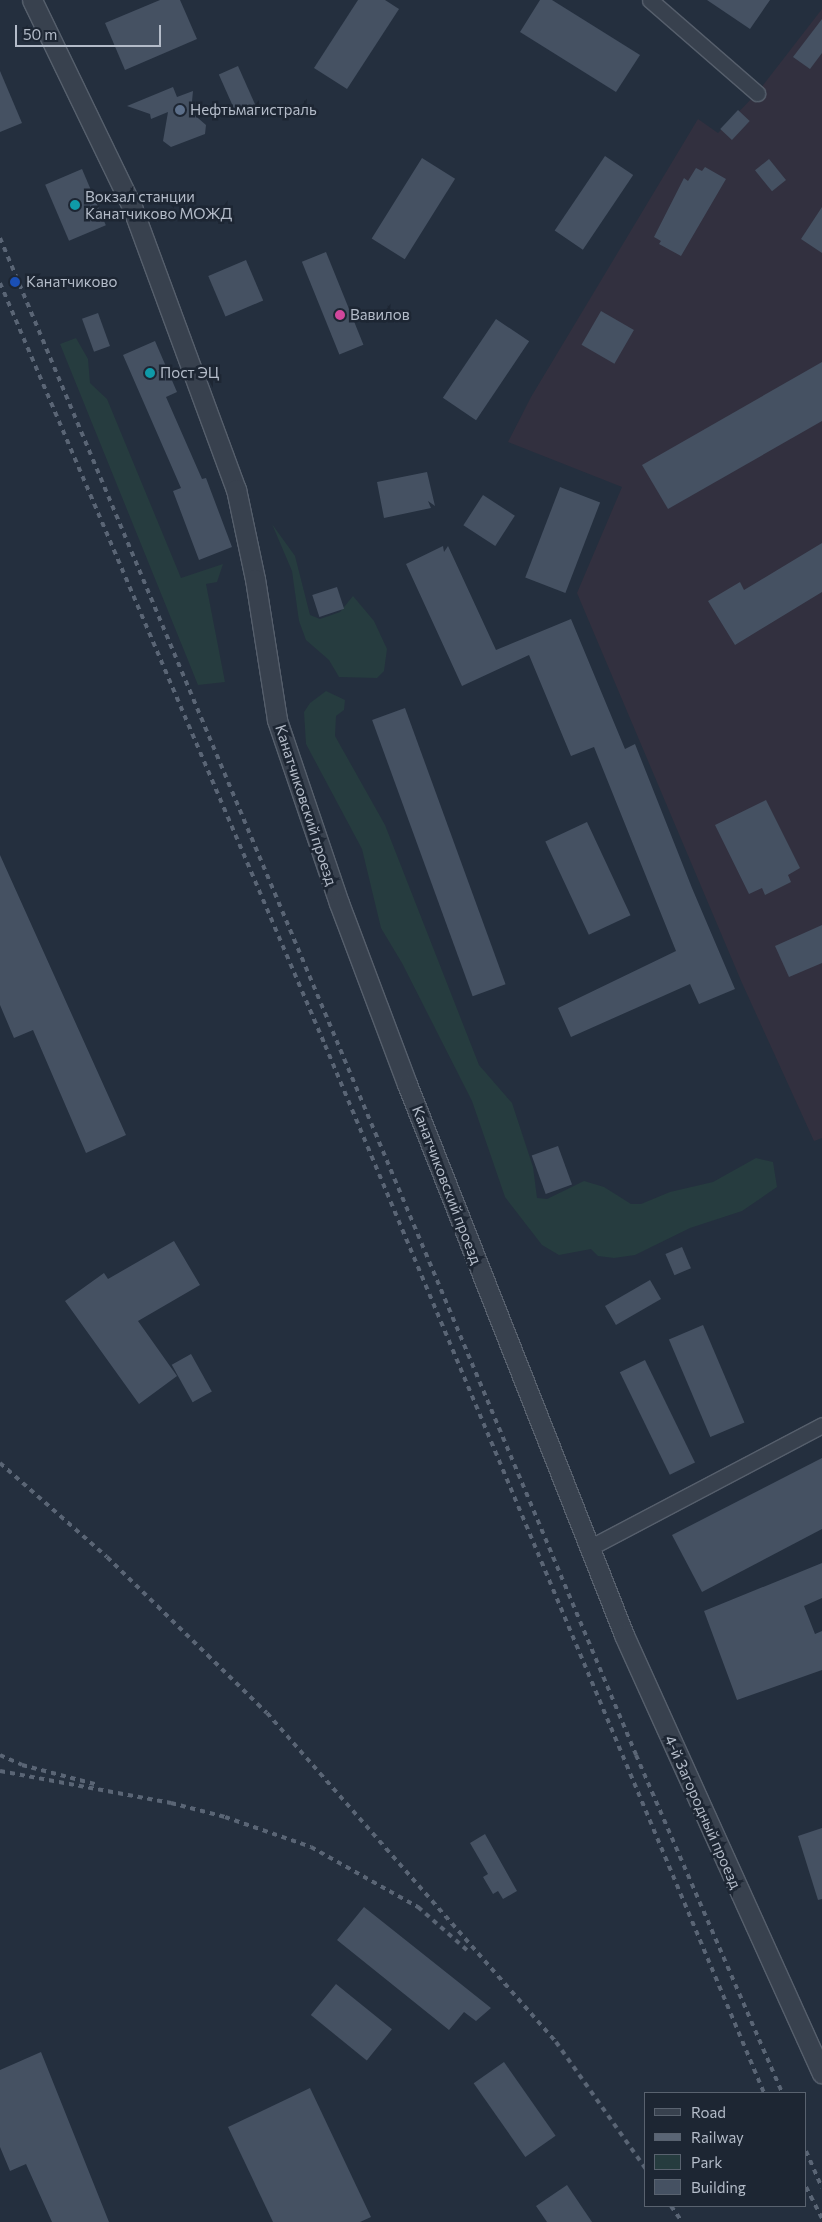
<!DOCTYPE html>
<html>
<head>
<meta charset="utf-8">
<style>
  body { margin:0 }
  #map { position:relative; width:822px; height:2222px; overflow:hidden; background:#242f3e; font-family:Commissioner,sans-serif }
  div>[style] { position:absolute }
  .medical>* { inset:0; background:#32303f }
  .green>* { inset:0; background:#263c3f }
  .building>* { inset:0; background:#455162; transform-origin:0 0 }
  .roads { filter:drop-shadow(1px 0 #565f6c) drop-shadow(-1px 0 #565f6c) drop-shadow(0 1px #565f6c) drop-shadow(0 -1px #565f6c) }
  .minor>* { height:15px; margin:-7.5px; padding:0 7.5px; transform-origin:7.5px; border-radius:7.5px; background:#38414e }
  .tertiary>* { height:19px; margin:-9.5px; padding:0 9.5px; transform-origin:9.5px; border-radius:9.5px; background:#38414e }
  .rail>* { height:4px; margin-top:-2px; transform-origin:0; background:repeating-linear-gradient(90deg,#5a6575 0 5px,transparent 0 10px) }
  .dots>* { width:14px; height:14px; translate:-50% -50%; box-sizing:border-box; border:2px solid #1d2633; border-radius:50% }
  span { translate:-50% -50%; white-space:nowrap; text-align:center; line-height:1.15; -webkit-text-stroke:5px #1d2633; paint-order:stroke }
  .poi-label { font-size:15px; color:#b4bcc9 }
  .left { translate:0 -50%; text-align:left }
  .street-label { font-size:15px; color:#b4bcc9 }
  .legend { position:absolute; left:644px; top:2092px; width:162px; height:115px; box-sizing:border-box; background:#1d2633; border:1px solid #59626f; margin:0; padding:6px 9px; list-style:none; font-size:15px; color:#b4bcc9 }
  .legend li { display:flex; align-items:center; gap:10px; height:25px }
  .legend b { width:25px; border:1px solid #59626f }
  .scale { position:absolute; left:15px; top:25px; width:146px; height:22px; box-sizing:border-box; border:2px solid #b4bcc9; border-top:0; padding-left:6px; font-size:15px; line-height:18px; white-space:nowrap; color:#b4bcc9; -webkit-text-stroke:4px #1d2633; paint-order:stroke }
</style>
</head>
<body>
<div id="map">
  <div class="medical">
    <div style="clip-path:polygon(822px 9px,822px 1138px,814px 1141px,742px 983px,577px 593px,622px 487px,508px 442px,531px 397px,698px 119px,718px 133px,757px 93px)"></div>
  </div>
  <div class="green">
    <div style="clip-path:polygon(76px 338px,88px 359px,90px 383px,107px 399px,181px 578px,223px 564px,217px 582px,206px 584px,225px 682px,198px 685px,60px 344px)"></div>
    <div style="clip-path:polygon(272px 524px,295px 556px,310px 615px,320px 619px,340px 612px,353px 596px,374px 621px,387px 649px,384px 671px,377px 678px,339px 677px,329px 660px,306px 640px,299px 621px,292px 571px)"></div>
    <div style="clip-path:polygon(326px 691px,345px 700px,344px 710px,336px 716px,335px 736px,385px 825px,479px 1065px,512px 1103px,533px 1167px,537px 1198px,547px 1199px,584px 1181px,604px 1187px,631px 1204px,641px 1204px,670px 1192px,713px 1182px,756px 1158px,773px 1162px,777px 1187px,742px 1211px,690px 1228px,635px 1255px,614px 1258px,598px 1256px,591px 1249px,559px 1255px,542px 1245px,505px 1197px,472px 1101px,402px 963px,381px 928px,362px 849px,306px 744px,304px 712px,310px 703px)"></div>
  </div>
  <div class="building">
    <div style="clip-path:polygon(160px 0,180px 0,197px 39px,125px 70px,105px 23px)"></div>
    <div style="clip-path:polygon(358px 0,385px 0,399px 9px,347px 89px,314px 68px)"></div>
    <div style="clip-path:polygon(540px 0,552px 0,640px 55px,616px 92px,520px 32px)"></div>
    <div style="clip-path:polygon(707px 0,770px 0,750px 29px)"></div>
    <div style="clip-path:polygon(822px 19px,822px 53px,810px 69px,793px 57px)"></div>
    <div style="left:238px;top:66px;width:46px;height:21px;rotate:66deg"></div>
    <div style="clip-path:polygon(0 71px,22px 123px,0 132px)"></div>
    <div style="clip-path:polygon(173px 87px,177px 97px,193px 91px,191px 112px,206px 125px,205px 134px,171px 147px,163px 141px,168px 112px,151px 119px,150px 114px,127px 106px)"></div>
    <div style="left:738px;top:110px;width:16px;height:26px;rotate:43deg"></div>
    <div style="left:605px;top:156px;width:34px;height:90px;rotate:34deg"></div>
    <div style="left:422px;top:158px;width:39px;height:95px;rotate:32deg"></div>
    <div style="left:769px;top:159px;width:27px;height:18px;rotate:51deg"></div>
    <div style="clip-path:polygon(705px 167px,726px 179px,681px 256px,659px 244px,661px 241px,654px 237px,684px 178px,688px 181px,696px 168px,702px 171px)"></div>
    <div style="left:82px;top:169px;width:61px;height:40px;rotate:67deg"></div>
    <div style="clip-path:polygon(822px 207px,822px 253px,801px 239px)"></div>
    <div style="left:326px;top:252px;width:100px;height:26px;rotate:68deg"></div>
    <div style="left:246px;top:260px;width:44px;height:41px;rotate:67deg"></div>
    <div style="left:601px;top:311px;width:38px;height:39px;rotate:30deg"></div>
    <div style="left:98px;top:313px;width:35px;height:17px;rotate:70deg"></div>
    <div style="left:496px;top:319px;width:40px;height:95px;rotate:34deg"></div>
    <div style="clip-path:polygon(155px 341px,177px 392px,166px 397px,202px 479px,206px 478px,232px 547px,199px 560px,173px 491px,181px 488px,123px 355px)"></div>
    <div style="clip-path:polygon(822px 362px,822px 421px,668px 509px,642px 465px)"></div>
    <div style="clip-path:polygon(427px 472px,435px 506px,428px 501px,431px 508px,384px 518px,377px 482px)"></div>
    <div style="left:560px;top:487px;width:43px;height:97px;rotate:21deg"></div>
    <div style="left:483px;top:495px;width:38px;height:36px;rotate:33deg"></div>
    <div style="clip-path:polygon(822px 543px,822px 592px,735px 645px,708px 601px,740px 582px,744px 590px)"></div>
    <div style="clip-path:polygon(443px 546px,444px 552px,448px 546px,496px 650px,571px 619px,625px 749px,635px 744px,692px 888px,735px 989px,699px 1004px,690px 984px,571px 1037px,558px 1008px,676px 951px,594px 747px,571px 756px,529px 655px,462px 686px,406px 564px)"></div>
    <div style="left:337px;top:587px;width:23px;height:26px;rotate:72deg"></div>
    <div style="left:405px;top:708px;width:294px;height:35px;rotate:70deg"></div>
    <div style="clip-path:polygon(766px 800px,800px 868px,788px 875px,791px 882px,765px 895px,762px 888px,749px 894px,715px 825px)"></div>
    <div style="left:587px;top:822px;width:103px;height:46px;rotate:65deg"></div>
    <div style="clip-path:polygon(0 855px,126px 1135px,86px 1153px,33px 1030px,14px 1038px,0 1005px)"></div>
    <div style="clip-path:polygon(822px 925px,822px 963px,789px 977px,775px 946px)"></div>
    <div style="left:558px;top:1146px;width:41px;height:28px;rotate:70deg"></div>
    <div style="clip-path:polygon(174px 1241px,200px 1285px,138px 1321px,177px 1376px,139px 1404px,65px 1301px,104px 1273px,108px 1279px)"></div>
    <div style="left:682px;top:1247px;width:23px;height:18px;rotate:67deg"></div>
    <div style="left:650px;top:1280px;width:22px;height:52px;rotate:60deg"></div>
    <div style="left:703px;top:1325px;width:106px;height:37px;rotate:67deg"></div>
    <div style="left:191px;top:1354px;width:43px;height:22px;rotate:61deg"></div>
    <div style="left:645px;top:1360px;width:114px;height:28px;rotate:64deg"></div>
    <div style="clip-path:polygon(822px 1458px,822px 1529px,702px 1592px,672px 1535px)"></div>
    <div style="clip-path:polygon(822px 1563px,822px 1598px,804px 1606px,815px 1634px,822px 1631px,822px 1670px,737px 1700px,704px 1611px)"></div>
    <div style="clip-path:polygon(822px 1828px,822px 1899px,818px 1900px,798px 1836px)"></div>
    <div style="clip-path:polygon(485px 1834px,517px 1891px,503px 1899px,498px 1891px,493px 1894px,483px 1877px,488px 1874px,470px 1843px)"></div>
    <div style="clip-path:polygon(364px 1907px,491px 2008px,476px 2021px,464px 2012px,449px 2030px,337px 1940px)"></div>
    <div style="left:336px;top:1984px;width:72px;height:40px;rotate:39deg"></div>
    <div style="clip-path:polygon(41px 2052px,109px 2222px,52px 2222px,26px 2164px,10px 2171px,0 2147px,0 2070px)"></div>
    <div style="left:504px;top:2062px;width:90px;height:37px;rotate:55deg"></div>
    <div style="clip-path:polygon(310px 2088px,371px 2217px,360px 2222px,273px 2222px,228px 2127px)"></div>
    <div style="clip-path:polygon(567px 2185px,592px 2222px,547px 2222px,536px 2206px)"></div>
  </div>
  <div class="roads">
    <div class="minor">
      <div style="left:650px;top:0;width:142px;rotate:41deg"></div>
      <div style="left:589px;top:1548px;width:263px;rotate:-27.8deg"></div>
    </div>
    <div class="tertiary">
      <div style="left:32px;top:0;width:230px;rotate:64.2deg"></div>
      <div style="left:132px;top:207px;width:301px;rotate:69.8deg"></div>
      <div style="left:236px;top:489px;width:92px;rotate:78.1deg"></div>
      <div style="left:255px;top:579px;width:143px;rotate:81.1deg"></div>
      <div style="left:277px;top:720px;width:193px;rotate:71.3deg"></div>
      <div style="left:339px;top:903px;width:193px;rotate:69.4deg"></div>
      <div style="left:407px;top:1084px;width:592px;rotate:68.5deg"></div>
      <div style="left:624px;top:1635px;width:481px;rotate:65.7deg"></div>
    </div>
  </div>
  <div class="rail">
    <div style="left:0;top:238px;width:1645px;rotate:67.25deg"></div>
    <div style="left:636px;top:1755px;width:368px;rotate:66.6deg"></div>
    <div style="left:0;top:283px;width:828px;rotate:66.9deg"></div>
    <div style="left:325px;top:1045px;width:1136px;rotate:67.27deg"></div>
    <div style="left:0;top:1463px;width:142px;rotate:41.3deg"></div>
    <div style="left:107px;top:1557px;width:223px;rotate:44.3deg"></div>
    <div style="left:267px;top:1713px;width:438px;rotate:48.7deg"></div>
    <div style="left:556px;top:2042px;width:156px;rotate:54.7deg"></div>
    <div style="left:0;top:1755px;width:24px;rotate:24deg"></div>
    <div style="left:22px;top:1765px;width:79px;rotate:14.7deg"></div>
    <div style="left:0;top:1771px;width:174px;rotate:10.6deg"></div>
    <div style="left:171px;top:1803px;width:56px;rotate:14.5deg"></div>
    <div style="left:225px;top:1817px;width:91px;rotate:19.2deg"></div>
    <div style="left:311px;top:1847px;width:123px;rotate:29.3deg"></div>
    <div style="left:418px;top:1907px;width:67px;rotate:41.3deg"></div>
    <div style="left:806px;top:2151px;width:40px;rotate:66.6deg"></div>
    <div style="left:806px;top:2187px;width:35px;rotate:63deg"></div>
    <div style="left:671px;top:2206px;width:19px;rotate:55deg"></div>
  </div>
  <div class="dots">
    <div style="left:180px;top:110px;background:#5c6f8a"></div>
    <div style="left:75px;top:205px;background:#0f9aa8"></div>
    <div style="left:15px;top:282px;background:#1a4fb4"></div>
    <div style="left:340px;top:315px;background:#d1479c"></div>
    <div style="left:150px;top:373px;background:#0f9aa8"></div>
  </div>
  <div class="poi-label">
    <span class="left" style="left:190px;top:110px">Нефтьмагистраль</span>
    <span class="left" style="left:85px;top:205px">Вокзал станции<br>Канатчиково МОЖД</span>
    <span class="left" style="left:26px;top:282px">Канатчиково</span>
    <span class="left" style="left:350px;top:315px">Вавилов</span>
    <span class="left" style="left:160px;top:373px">Пост ЭЦ</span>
  </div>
  <div class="street-label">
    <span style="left:306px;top:805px;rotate:72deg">Канатчиковский проезд</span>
    <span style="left:447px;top:1185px;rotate:69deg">Канатчиковский проезд</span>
    <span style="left:703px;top:1812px;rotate:66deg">4-й Загородный проезд</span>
  </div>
  <ul class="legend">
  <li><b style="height:6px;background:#38414e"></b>Road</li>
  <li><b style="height:6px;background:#5a6575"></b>Railway</li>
  <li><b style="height:14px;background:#263c3f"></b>Park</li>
  <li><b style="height:14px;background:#455162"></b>Building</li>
  </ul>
  <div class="scale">50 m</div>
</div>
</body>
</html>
